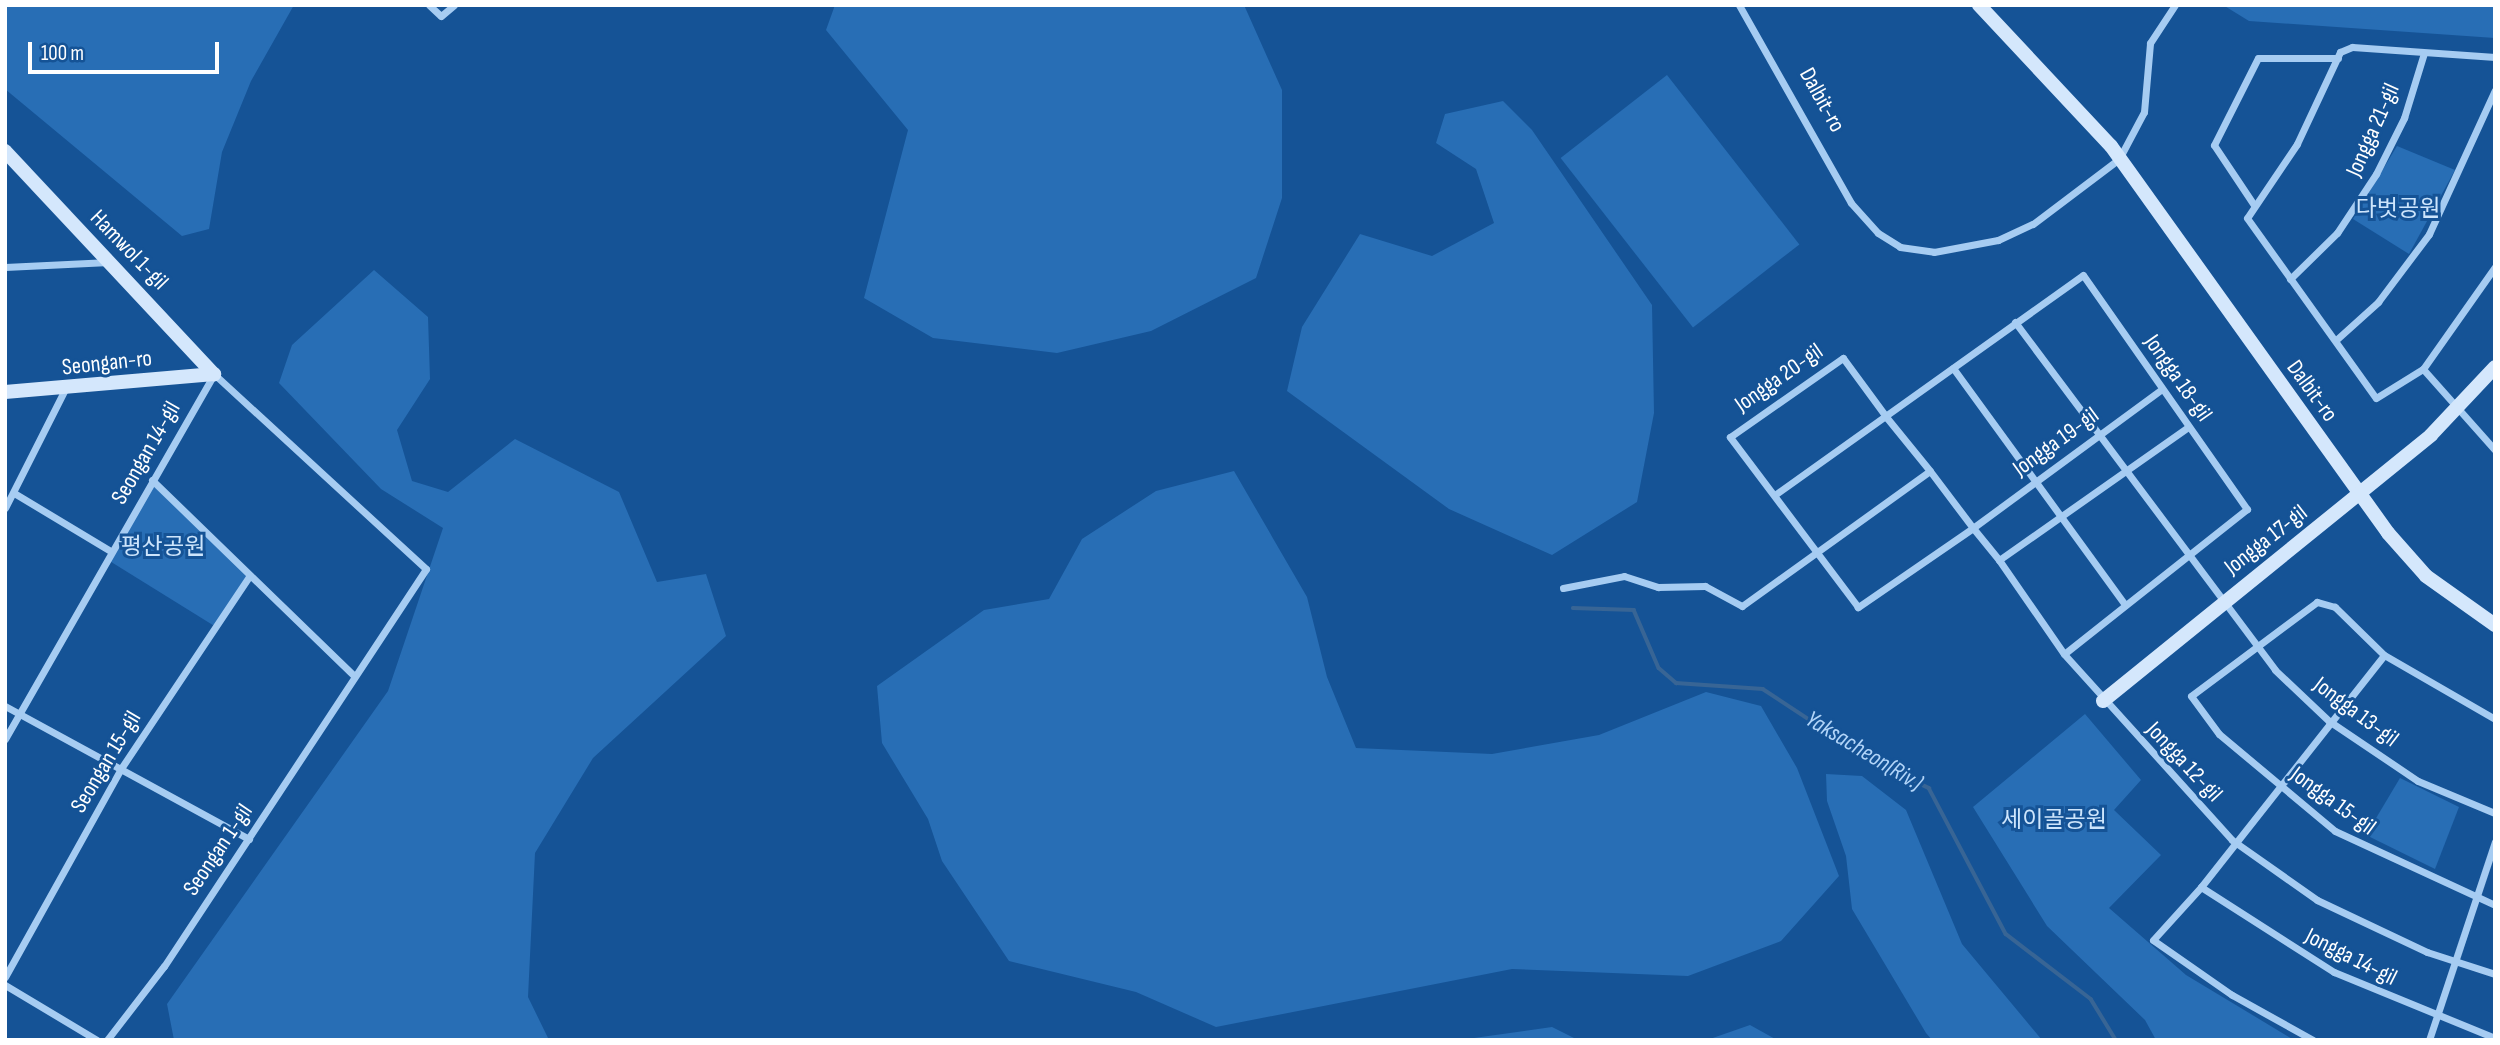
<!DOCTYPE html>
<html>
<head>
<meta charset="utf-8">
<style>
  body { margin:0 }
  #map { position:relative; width:2500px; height:1045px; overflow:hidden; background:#155396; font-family:"Sofia Sans Condensed","Noto Sans KR",sans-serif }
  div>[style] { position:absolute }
  .green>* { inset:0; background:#286eb5; transform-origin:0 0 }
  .stream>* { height:3.5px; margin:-1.75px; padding:0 1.75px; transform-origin:1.75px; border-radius:1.75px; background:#386595 }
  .street>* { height:7px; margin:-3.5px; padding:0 3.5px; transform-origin:3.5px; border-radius:3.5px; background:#a6ccf2 }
  .secondary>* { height:14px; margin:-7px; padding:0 7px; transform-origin:7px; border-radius:7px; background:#d4e7fc }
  span { translate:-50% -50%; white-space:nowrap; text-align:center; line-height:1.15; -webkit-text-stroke:6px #155396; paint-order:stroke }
  .street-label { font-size:23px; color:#fff }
  .park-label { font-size:23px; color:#cde5fc }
  .water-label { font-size:24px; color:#b2d5f9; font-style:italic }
  .frame { position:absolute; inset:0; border:7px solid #fff; pointer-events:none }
  .scale { position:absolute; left:28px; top:42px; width:191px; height:32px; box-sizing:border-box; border:4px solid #fff; border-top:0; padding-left:9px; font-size:21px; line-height:24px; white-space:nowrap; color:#fff; -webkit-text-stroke:5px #155396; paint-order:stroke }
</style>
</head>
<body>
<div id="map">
  <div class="green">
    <div style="clip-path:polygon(5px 5px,294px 5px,251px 81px,222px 152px,209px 229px,182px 236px,5px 89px)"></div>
    <div style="clip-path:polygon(835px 5px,1244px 5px,1282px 90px,1282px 198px,1256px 278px,1151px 331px,1057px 353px,933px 338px,864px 298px,908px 130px,826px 30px)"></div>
    <div style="clip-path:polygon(2223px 5px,2495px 5px,2495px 38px,2249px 21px)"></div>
    <div style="left:1667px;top:75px;width:215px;height:135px;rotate:52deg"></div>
    <div style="clip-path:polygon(1503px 101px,1532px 130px,1652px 305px,1654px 413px,1637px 502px,1552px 555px,1449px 509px,1287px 391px,1302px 327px,1360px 234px,1432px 256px,1494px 223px,1476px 169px,1436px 143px,1445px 114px)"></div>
    <div style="clip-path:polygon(2397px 146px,2455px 170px,2409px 254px,2353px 219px)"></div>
    <div style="clip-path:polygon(374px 270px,428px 317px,430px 379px,397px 430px,412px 481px,448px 492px,515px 439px,619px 492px,657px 582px,706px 574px,726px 636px,593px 758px,535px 853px,528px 997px,549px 1040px,174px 1040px,167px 1004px,388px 691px,443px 528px,381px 489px,279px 383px,292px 345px)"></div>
    <div style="clip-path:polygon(1234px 471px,1307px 597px,1327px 677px,1356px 748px,1492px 754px,1599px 735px,1706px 692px,1761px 706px,1797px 768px,1839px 876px,1781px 941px,1688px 976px,1512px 969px,1216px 1027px,1136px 992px,1009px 961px,942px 861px,928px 819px,882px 743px,877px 686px,984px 610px,1049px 599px,1082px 539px,1156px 491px)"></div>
    <div style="clip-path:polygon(152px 480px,250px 575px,216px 627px,108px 560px)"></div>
    <div style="clip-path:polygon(2085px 714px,2141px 780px,2114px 810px,2161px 855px,2109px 908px,2186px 975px,2294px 1040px,2156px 1040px,2145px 1020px,2047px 926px,1973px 807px)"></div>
    <div style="clip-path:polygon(1826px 774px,1862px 776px,1906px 810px,1962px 944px,2042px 1040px,1932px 1040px,1926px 1033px,1852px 909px,1846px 856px,1827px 801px)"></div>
    <div style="clip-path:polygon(2400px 778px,2459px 807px,2435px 869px,2366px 835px)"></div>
    <div style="clip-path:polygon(1750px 1025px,1777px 1040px,1707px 1040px)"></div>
    <div style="clip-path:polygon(1552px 1027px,1578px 1040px,1473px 1040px,1474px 1038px)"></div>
  </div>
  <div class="stream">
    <div style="left:1573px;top:608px;width:61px;rotate:1.9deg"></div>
    <div style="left:1634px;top:610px;width:63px;rotate:66.7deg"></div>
    <div style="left:1659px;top:668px;width:23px;rotate:41deg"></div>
    <div style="left:1676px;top:683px;width:87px;rotate:3.9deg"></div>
    <div style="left:1763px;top:689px;width:127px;rotate:33.4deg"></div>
    <div style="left:1869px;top:759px;width:67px;rotate:25.8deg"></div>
    <div style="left:1929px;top:788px;width:165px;rotate:62.2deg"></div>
    <div style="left:2006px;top:934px;width:107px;rotate:37.4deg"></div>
    <div style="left:2091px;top:999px;width:48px;rotate:58.6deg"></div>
  </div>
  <div class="street">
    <div style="left:429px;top:5px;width:16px;rotate:43deg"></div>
    <div style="left:441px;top:16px;width:17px;rotate:-40deg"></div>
    <div style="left:1739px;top:5px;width:227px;rotate:60.5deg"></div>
    <div style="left:1851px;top:203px;width:40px;rotate:48deg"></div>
    <div style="left:1878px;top:233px;width:26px;rotate:32deg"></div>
    <div style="left:1900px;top:247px;width:34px;rotate:8deg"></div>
    <div style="left:1934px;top:252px;width:65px;rotate:-10.6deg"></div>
    <div style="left:1998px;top:240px;width:38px;rotate:-25deg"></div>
    <div style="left:2033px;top:224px;width:108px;rotate:-37.1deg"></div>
    <div style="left:2119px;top:159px;width:53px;rotate:-62deg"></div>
    <div style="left:2144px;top:112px;width:69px;rotate:-85deg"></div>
    <div style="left:2150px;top:43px;width:45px;rotate:-56.7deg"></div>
    <div style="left:2495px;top:57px;width:143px;rotate:-176deg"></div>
    <div style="left:2352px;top:47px;width:13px;rotate:157deg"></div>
    <div style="left:2340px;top:52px;width:102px;rotate:115.1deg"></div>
    <div style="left:2297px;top:144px;width:89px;rotate:124deg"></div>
    <div style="left:2247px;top:218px;width:221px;rotate:54.4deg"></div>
    <div style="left:2376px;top:398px;width:55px;rotate:-31.7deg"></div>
    <div style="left:2423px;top:369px;width:125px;rotate:-54.8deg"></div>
    <div style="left:2254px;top:205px;width:72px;rotate:-123.7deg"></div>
    <div style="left:2214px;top:145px;width:97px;rotate:-63.2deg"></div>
    <div style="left:2258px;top:58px;width:80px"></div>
    <div style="left:5px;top:267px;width:104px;rotate:-2.8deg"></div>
    <div style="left:2290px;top:279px;width:66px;rotate:-44.4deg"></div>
    <div style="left:2337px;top:233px;width:71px;rotate:-56.5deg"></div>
    <div style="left:2376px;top:174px;width:63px;rotate:-63.4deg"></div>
    <div style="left:2404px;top:118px;width:68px;rotate:-72.9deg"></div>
    <div style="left:2015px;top:322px;width:434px;rotate:53.2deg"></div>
    <div style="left:2275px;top:670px;width:74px;rotate:43.4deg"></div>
    <div style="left:2329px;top:721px;width:107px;rotate:34deg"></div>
    <div style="left:2418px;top:781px;width:83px;rotate:22.6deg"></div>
    <div style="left:2336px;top:340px;width:57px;rotate:-42.1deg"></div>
    <div style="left:2378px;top:302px;width:85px;rotate:-53.1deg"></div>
    <div style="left:2429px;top:234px;width:158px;rotate:-65.4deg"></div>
    <div style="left:1953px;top:368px;width:293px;rotate:54deg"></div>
    <div style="left:2423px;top:369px;width:108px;rotate:48.4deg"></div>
    <div style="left:2162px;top:389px;width:235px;rotate:143.7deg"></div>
    <div style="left:1973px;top:528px;width:140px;rotate:145.5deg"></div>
    <div style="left:1858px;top:607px;width:213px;rotate:-127deg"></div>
    <div style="left:1730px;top:437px;width:138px;rotate:-35deg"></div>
    <div style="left:1843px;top:358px;width:74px;rotate:53.7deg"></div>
    <div style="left:1887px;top:418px;width:68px;rotate:50.9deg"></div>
    <div style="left:1930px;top:471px;width:71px;rotate:53deg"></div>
    <div style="left:1973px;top:528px;width:41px;rotate:50.9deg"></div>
    <div style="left:1999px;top:560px;width:114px;rotate:55.3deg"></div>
    <div style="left:2064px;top:654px;width:251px;rotate:47.9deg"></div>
    <div style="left:2232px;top:840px;width:104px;rotate:35.2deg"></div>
    <div style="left:2317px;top:900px;width:122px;rotate:25.3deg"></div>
    <div style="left:2427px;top:952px;width:71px;rotate:17.9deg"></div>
    <div style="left:152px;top:480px;width:281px;rotate:44.1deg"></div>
    <div style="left:14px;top:493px;width:114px;rotate:31deg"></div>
    <div style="left:1776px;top:494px;width:377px;rotate:-35.5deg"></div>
    <div style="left:2083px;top:275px;width:286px;rotate:55deg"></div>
    <div style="left:2247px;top:509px;width:233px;rotate:141.6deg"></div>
    <div style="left:5px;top:508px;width:131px;rotate:-63.2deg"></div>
    <div style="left:1999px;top:560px;width:231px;rotate:-35.1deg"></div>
    <div style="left:1563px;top:588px;width:62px;rotate:-11.1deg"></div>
    <div style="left:1624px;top:576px;width:36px;rotate:18deg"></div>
    <div style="left:1658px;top:587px;width:47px;rotate:-1.2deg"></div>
    <div style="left:1705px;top:586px;width:42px;rotate:28.4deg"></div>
    <div style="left:1742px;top:606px;width:231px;rotate:-35.7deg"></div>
    <div style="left:5px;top:706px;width:278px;rotate:28.6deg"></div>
    <div style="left:2495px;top:719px;width:128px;rotate:-150deg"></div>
    <div style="left:2384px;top:655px;width:69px;rotate:-135.6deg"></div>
    <div style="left:2335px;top:607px;width:19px;rotate:-164deg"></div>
    <div style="left:2317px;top:602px;width:157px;rotate:143.3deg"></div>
    <div style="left:2191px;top:696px;width:47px;rotate:53.6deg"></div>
    <div style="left:2219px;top:734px;width:151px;rotate:39.9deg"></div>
    <div style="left:2335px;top:831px;width:176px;rotate:24.8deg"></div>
    <div style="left:5px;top:739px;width:421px;rotate:-60.2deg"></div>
    <div style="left:214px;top:374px;width:288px;rotate:42.6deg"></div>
    <div style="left:426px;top:569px;width:476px;rotate:123.4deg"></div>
    <div style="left:164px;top:966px;width:93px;rotate:127.6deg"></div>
    <div style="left:2201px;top:887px;width:295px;rotate:-51.7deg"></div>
    <div style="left:5px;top:977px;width:237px;rotate:-60.9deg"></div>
    <div style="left:120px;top:770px;width:234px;rotate:-56.3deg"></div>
    <div style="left:5px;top:985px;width:107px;rotate:30.9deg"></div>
    <div style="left:2313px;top:1040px;width:93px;rotate:-150.9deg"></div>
    <div style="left:2232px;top:995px;width:96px;rotate:-145.2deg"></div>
    <div style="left:2153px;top:940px;width:72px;rotate:-47.8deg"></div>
    <div style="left:2201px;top:887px;width:158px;rotate:32.6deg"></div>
    <div style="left:2334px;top:972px;width:174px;rotate:22.3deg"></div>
    <div style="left:2429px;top:1040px;width:209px;rotate:-71.6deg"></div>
  </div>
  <div class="secondary">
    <div style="left:1979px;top:5px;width:193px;rotate:46.9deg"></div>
    <div style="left:2111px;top:146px;width:476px;rotate:54.4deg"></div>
    <div style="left:2388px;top:533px;width:57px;rotate:48.5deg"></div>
    <div style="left:2426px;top:576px;width:85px;rotate:35.4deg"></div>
    <div style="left:5px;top:151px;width:306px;rotate:46.9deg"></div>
    <div style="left:5px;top:392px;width:210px;rotate:-4.9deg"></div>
    <div style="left:2103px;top:701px;width:422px;rotate:-39deg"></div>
    <div style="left:2431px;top:435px;width:93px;rotate:-46.7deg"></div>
  </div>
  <div class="street-label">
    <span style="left:1822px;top:100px;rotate:61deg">Dalbit-ro</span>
    <span style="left:2373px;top:130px;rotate:-66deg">Jongga 21-gil</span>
    <span style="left:129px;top:250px;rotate:46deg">Hamwol 1-gil</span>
    <span style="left:107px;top:363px;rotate:-6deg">Seongan-ro</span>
    <span style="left:1779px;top:378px;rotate:-35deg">Jongga 20-gil</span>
    <span style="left:2178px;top:378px;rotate:55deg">Jongga 18-gil</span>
    <span style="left:2312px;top:391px;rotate:54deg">Dalbit-ro</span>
    <span style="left:2056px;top:442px;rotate:-36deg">Jongga 19-gil</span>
    <span style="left:146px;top:453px;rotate:-60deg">Seongan 14-gil</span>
    <span style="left:2266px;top:540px;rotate:-38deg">Jongga 17-gil</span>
    <span style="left:2356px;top:712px;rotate:37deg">Jongga 13-gil</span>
    <span style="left:106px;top:762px;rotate:-59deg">Seongan 15-gil</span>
    <span style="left:2184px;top:762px;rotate:47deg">Jongga 12-gil</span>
    <span style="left:2333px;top:801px;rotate:36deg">Jongga 15-gil</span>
    <span style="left:218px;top:850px;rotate:-56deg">Seongan 1-gil</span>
    <span style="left:2351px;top:957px;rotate:27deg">Jongga 14-gil</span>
  </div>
  <div class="park-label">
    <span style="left:2398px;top:209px">다벗공원</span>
    <span style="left:163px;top:547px">평산공원</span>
    <span style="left:2054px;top:820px">세이골공원</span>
  </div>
  <div class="water-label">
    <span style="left:1864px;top:751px;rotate:31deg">Yaksacheon(Riv.)</span>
  </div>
  <div class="frame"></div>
  <div class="scale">100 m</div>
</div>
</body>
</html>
